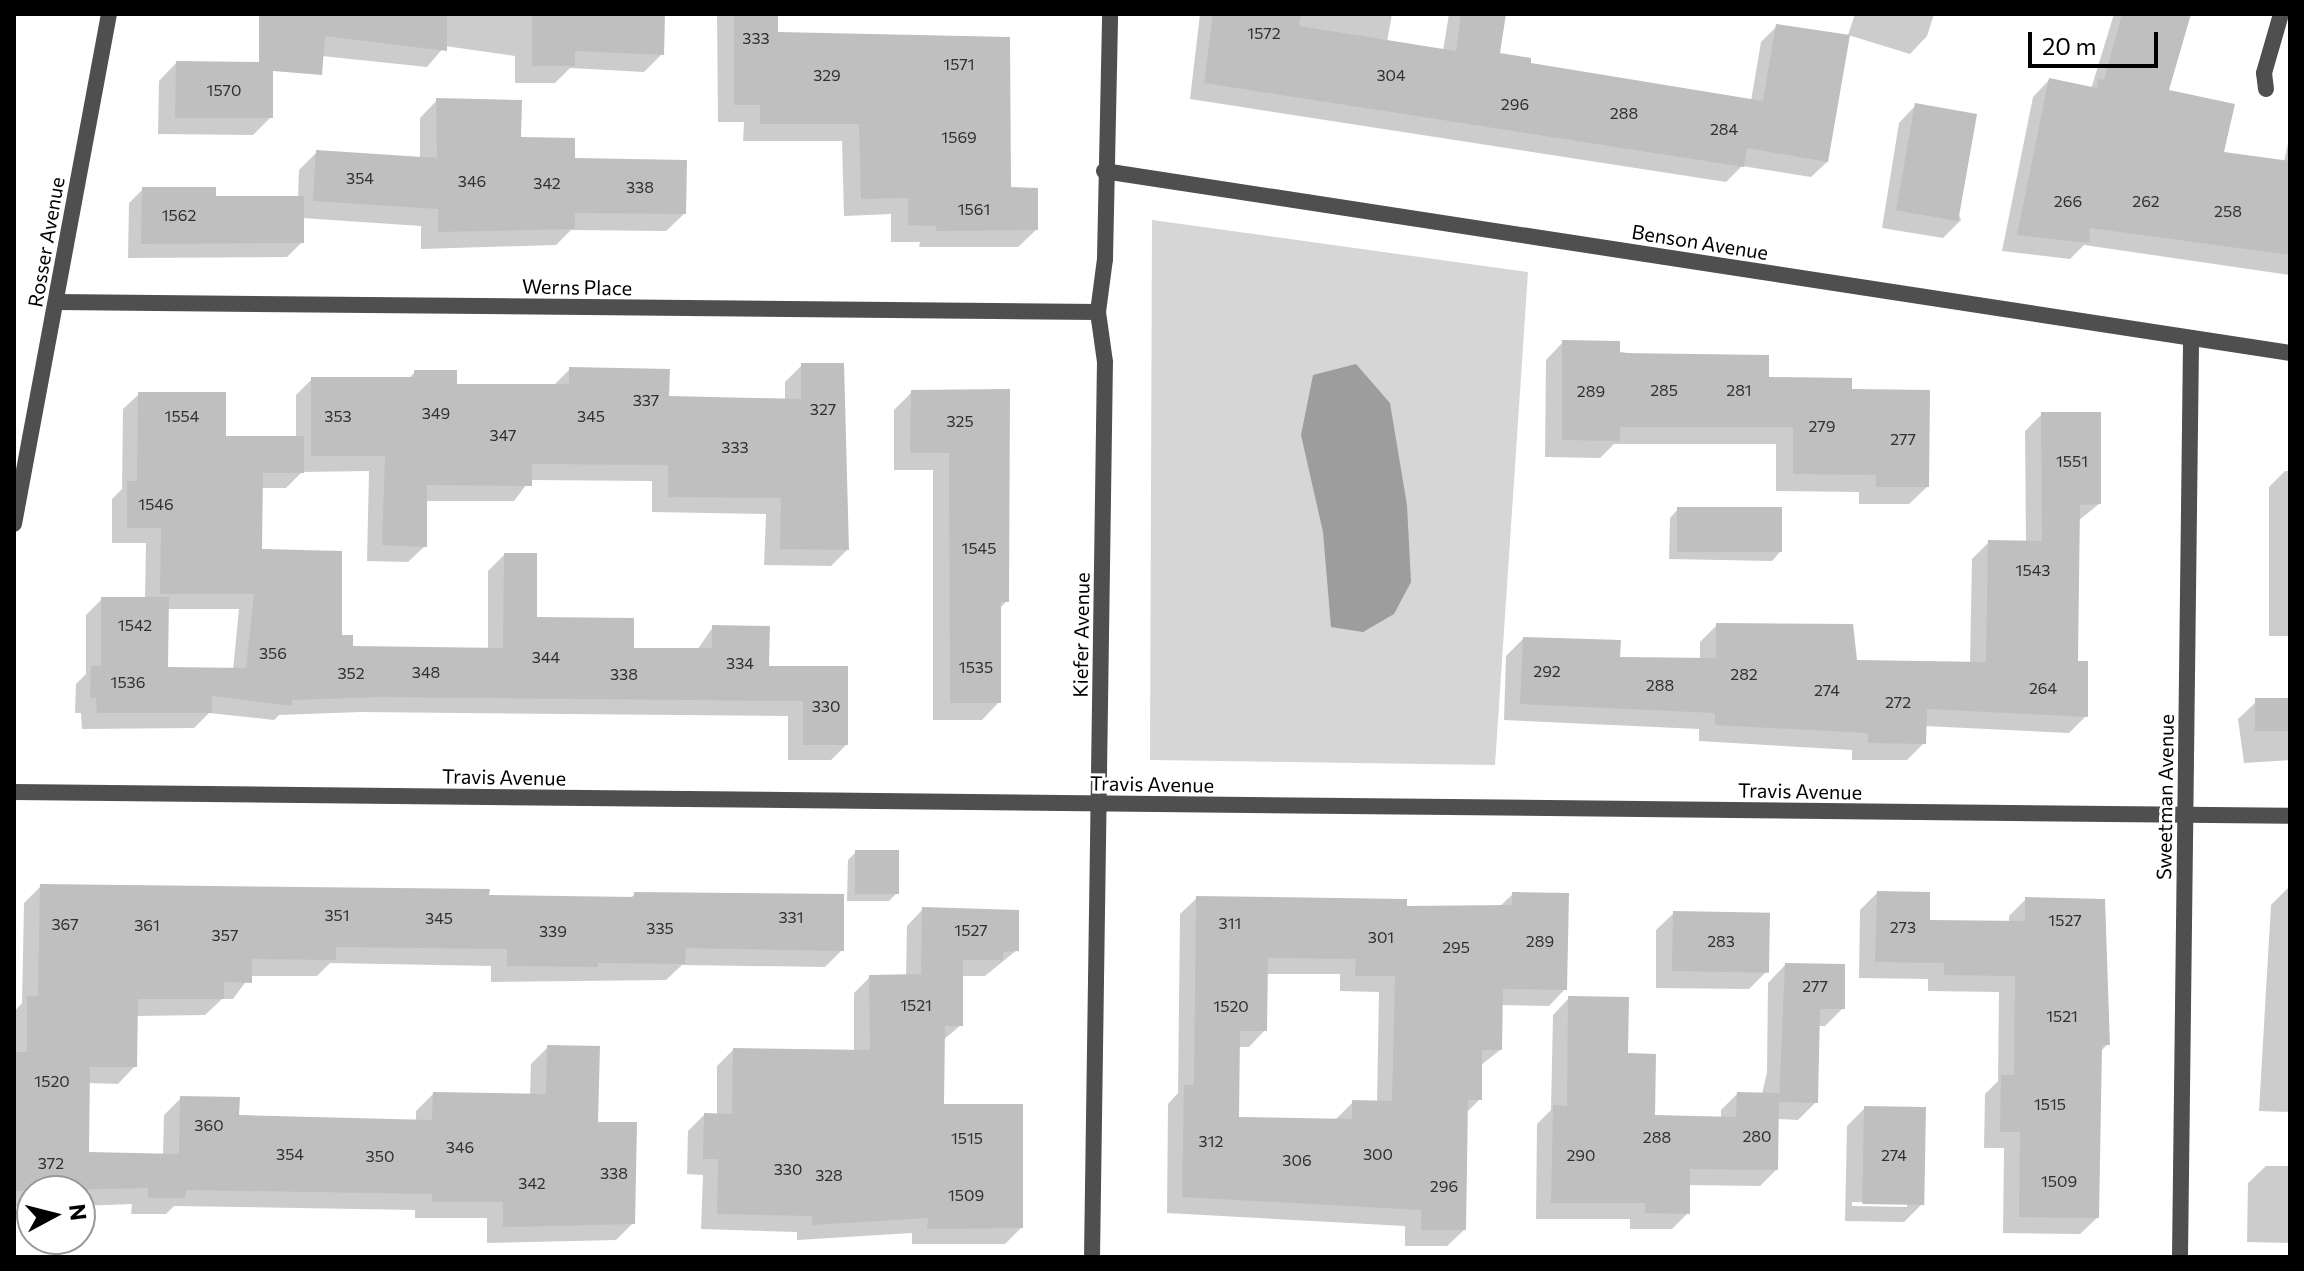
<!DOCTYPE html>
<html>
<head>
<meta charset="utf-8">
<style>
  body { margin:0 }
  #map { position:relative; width:2304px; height:1271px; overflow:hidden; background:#fff; font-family:Commissioner,sans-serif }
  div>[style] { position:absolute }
  .green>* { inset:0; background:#d6d6d6 }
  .water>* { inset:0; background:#9d9d9d }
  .shadow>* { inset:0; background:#0003 }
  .building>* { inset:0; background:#bfbfbf; transform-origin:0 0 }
  .street>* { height:16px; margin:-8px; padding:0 8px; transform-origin:8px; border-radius:8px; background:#4f4f4f }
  span { translate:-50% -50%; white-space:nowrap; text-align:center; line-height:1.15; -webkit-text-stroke:6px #fff; paint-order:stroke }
  .number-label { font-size:16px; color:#303030 }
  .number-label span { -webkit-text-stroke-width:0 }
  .street-label { font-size:20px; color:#000 }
  .frame { position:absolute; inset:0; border:16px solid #000; pointer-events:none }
  .north { position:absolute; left:16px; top:1175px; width:80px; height:80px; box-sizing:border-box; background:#fff; border:2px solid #999; border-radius:50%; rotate:83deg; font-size:22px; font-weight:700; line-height:32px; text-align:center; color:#000 }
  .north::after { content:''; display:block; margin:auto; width:28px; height:36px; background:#000; clip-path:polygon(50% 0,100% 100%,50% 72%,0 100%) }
  .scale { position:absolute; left:2028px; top:32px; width:130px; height:36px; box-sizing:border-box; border:4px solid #000; border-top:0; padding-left:10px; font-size:24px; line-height:28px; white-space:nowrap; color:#000; -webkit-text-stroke:6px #fff; paint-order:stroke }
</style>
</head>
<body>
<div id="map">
  <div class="green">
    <div style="clip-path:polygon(1152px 220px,1528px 272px,1495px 765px,1150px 760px)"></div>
  </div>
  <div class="water">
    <div style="clip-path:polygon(1356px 364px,1390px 403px,1407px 505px,1411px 582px,1394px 614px,1363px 632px,1331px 627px,1323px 532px,1301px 435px,1313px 375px)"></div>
  </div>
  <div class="shadow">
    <div style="clip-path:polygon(317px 14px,663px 14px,662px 54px,644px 72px,570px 68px,555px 83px,515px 83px,515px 56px,445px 46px,427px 67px,312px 55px)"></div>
    <div style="clip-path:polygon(717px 14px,776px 14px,776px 34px,1009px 189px,1036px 230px,1018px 247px,919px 247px,920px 242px,891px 242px,891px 214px,844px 216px,842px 141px,743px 141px,744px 122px,718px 122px)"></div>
    <div style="clip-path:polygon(1200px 14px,1392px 14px,1387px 42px,1443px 51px,1449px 14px,1504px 14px,1498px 55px,1528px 65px,1751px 101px,1761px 42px,1777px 26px,1827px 162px,1811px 177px,1742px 166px,1726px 182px,1190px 99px)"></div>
    <div style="clip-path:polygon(1855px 14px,1934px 14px,1927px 36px,1910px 54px,1848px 35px)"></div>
    <div style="clip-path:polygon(2114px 14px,2189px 14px,2167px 91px,2222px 154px,2284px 162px,2290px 134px,2290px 275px,2084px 245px,2070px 259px,2002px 251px,2033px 97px,2049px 80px,2091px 89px)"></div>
    <div style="clip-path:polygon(176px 63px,271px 117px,253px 135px,158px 134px,159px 81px)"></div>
    <div style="clip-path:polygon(437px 100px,684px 214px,666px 231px,571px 230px,556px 245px,421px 249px,421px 226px,302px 218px,302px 242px,287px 257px,128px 258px,129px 203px,143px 189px,214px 198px,298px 198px,299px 170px,317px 152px,420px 159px,420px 118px)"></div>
    <div style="clip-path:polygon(1916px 105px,1961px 220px,1943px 238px,1882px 228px,1899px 123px)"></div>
    <div style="clip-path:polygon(1563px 342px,1850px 391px,1927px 487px,1909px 504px,1859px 504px,1859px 492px,1776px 491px,1776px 444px,1614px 444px,1600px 458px,1545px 457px,1546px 360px)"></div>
    <div style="clip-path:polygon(evenodd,802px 365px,847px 550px,831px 566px,764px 565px,766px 514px,652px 512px,652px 481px,530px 480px,514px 501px,425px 501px,425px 546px,408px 562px,367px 561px,369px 471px,302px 472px,286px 488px,260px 488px,260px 551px,351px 648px,488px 649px,488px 571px,504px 555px,535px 619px,632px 650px,697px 650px,713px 627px,767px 668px,846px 668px,846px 745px,831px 760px,788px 760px,788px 716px,361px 712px,279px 715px,274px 720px,209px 713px,194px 728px,82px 729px,81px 713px,75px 713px,76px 684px,86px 674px,86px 615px,102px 599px,145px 599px,146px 543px,112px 543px,112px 499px,122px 489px,123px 409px,139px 394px,224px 438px,296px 438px,296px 395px,312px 379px,408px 379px,415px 372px,455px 386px,553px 386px,570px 369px,667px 398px,785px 400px,785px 382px,802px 365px,167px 609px,239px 609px,233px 670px,166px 669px,167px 609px)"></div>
    <div style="clip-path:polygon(1008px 391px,1007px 601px,999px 609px,999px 702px,982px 720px,933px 720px,933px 470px,894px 470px,894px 410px,912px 392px)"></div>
    <div style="clip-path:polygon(2042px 414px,2099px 504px,2078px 521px,2076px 663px,2086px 716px,2069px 733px,1924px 726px,1924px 743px,1907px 760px,1852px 760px,1852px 750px,1699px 741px,1699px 729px,1504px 720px,1506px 656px,1523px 639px,1618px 659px,1700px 660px,1700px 642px,1717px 625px,1856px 662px,1970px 663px,1972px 559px,1989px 542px,2026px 543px,2025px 431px)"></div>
    <div style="clip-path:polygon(2285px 471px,2290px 471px,2290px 636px,2269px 636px,2269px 487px)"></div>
    <div style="clip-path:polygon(1678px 509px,1780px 552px,1772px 561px,1669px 559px,1670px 518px)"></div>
    <div style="clip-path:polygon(2290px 646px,2290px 692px,2288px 648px)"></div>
    <div style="clip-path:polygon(2290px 700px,2290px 760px,2244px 763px,2238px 719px,2256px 702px)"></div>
    <div style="clip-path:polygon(856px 852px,897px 893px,889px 901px,847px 901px,848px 860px)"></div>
    <div style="clip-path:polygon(41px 886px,629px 899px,635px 894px,842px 950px,825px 967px,682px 965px,666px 980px,491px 982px,491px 966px,330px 963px,317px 976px,250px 976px,233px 999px,222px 999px,205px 1015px,136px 1016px,135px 1066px,118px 1084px,88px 1083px,87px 1154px,163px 1155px,164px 1115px,181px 1098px,237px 1117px,416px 1121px,416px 1111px,433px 1094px,530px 1096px,531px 1064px,548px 1047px,596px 1124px,633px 1223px,616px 1240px,487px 1243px,487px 1218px,415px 1218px,415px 1210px,174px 1206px,166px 1214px,131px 1214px,132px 1204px,80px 1206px,80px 1191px,32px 1191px,32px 1207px,14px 1207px,14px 1012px,22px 1003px,24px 903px)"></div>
    <div style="clip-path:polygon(2289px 887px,2290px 1112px,2259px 1111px,2271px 905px)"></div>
    <div style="clip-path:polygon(1877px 893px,1928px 922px,2009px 923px,2009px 916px,2026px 899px,2107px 1045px,2099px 1053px,2097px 1218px,2080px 1234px,2003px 1233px,2004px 1148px,1984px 1148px,1985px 1094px,1998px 1081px,1999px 992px,1928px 991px,1928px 979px,1859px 978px,1860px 910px)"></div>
    <div style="clip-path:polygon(evenodd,1513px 894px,1565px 989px,1549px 1006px,1501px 1005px,1500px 1050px,1480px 1066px,1480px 1099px,1466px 1113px,1464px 1230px,1447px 1246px,1405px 1246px,1405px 1226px,1167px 1213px,1168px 1104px,1178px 1093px,1180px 914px,1197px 898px,1405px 908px,1499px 907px,1513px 894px,1266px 974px,1340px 974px,1340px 991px,1379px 992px,1377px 1103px,1353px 1102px,1336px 1119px,1237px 1119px,1238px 1047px,1249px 1047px,1265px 1030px,1266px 974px)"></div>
    <div style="clip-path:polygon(923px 909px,1017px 950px,985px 976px,961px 976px,961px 1025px,942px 1041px,942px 1106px,1021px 1228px,1005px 1244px,912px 1244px,912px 1233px,797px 1240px,797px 1232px,701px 1229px,703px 1175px,687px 1174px,688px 1131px,704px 1115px,717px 1115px,717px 1066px,733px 1050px,854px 1051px,854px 993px,870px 977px,906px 976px,907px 926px)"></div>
    <div style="clip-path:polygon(1674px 913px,1766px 972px,1749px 989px,1656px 988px,1656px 930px)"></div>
    <div style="clip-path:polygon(1785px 965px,1843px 1008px,1825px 1026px,1818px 1026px,1816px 1102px,1798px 1120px,1776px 1119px,1776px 1170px,1760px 1186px,1688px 1185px,1688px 1213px,1672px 1229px,1630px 1229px,1630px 1219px,1536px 1219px,1537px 1124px,1551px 1110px,1553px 1015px,1569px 998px,1626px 1055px,1653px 1117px,1721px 1119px,1721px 1110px,1737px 1094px,1762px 1094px,1767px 1072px,1768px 983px)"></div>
    <div style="clip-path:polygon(evenodd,1865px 1108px,1922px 1204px,1904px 1222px,1845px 1221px,1847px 1126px,1865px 1108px,1852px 1202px,1907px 1203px,1907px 1207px,1852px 1206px,1852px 1202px)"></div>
    <div style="clip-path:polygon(2266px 1166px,2290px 1166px,2290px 1243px,2247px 1242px,2248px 1183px)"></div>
  </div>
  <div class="building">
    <div style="clip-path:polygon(259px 14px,447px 14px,447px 51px,325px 36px,322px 75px,273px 71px,273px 118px,175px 118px,176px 61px,259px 62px)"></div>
    <div style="clip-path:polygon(532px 14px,665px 14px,664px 55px,575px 51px,575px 66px,532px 66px)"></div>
    <div style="clip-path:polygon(734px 14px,778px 14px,778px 32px,1010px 37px,1011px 187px,1038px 188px,1038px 230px,936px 231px,936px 226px,908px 225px,908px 198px,861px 199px,859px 124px,760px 124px,760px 105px,734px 105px)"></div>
    <div style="clip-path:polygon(1213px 14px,1301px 14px,1299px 26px,1456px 51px,1461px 14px,1506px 14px,1500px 53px,1531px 58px,1531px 63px,1763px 101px,1776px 24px,1850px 35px,1828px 162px,1747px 148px,1744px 167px,1204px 83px)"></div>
    <div style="clip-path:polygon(2122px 14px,2191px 14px,2169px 90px,2235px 104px,2224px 152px,2290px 161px,2290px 255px,2090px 228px,2089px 243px,2017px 235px,2049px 78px,2097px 88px,2098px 79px,2104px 80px)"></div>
    <div style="clip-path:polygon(436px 98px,522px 100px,521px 137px,575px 138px,575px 158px,687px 160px,686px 214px,575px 213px,575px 229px,438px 232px,438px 209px,313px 201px,316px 150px,437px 158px)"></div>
    <div style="left:1915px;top:103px;width:63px;height:109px;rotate:10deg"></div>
    <div style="clip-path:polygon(142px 187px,216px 187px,216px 196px,304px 196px,304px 243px,141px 244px)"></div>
    <div style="clip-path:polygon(1562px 340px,1620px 341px,1620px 353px,1769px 355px,1769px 377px,1852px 378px,1852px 389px,1930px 390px,1929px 487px,1876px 487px,1876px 475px,1793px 474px,1793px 427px,1620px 427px,1620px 441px,1562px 440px)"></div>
    <div style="clip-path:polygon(801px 363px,844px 363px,849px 550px,780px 549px,781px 498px,668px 497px,668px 465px,532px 464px,532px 486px,427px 485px,427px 547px,382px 545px,385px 456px,311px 456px,311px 377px,414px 377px,414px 370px,457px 370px,457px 384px,569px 384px,569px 367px,670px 369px,669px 396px,801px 399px)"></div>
    <div style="clip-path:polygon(1010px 389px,1009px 602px,1001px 602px,1001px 703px,950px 703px,949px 453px,910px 453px,911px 390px)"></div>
    <div style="clip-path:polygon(138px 392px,226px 392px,226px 436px,304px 436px,304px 473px,263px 473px,262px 549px,342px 551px,342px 635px,353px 635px,353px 646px,503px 648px,504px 553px,537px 553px,537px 617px,634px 618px,634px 648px,712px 648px,712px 625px,770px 626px,769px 666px,848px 666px,848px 745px,803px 745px,803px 701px,378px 697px,292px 700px,292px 706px,212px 696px,212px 713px,97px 713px,96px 698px,90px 698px,91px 666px,101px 666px,101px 597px,169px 597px,168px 667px,246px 668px,254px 594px,160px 594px,161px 528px,127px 528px,127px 481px,137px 481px)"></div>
    <div style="clip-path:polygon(2041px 412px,2101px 412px,2101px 504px,2080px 505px,2078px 661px,2088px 661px,2088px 717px,1927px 709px,1926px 744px,1868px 743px,1868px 733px,1715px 725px,1715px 713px,1520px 704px,1523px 637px,1621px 640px,1620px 657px,1716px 658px,1716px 623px,1853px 624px,1857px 660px,1986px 662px,1988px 540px,2042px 541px)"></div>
    <div style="left:1677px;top:507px;width:105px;height:45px"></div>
    <div style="left:2290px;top:698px;width:33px;height:35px;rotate:90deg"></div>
    <div style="left:855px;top:850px;width:44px;height:44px"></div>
    <div style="clip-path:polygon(40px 884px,490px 889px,489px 895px,634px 897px,634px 892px,844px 894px,844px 951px,686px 948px,685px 964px,598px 963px,598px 967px,507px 966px,507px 949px,336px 947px,336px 960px,252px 959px,252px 983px,224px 982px,224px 999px,138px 999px,137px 1067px,90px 1067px,89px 1152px,179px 1154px,180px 1096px,240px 1097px,239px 1115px,432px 1120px,433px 1092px,546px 1094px,547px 1045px,600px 1046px,598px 1122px,637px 1122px,635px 1224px,503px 1227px,503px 1202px,432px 1202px,432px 1194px,186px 1190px,185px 1198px,148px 1198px,148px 1188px,14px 1191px,14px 1052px,27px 1052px,27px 996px,38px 996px)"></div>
    <div style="clip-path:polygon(1877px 891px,1930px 892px,1930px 920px,2025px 921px,2025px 897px,2105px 899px,2110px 1045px,2102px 1045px,2099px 1218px,2019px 1217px,2020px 1132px,2000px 1132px,2001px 1075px,2014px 1075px,2015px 976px,1944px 975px,1944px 963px,1875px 962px)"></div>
    <div style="clip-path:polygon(evenodd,1512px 892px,1569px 893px,1567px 990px,1503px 989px,1502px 1050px,1482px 1050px,1482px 1100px,1468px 1100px,1466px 1230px,1421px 1230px,1421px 1210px,1182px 1197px,1184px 1085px,1194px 1085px,1196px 896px,1407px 899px,1407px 906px,1512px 905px,1512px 892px,1268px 958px,1356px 959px,1355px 976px,1395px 976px,1392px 1101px,1352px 1100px,1352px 1119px,1239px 1117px,1240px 1031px,1267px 1031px,1268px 958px)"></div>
    <div style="clip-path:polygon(922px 907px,1019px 910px,1019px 951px,1003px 952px,1003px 960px,963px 960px,963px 1026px,945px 1026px,944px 1104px,1023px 1104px,1023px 1228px,927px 1229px,928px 1218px,812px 1225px,812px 1216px,717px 1214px,718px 1159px,703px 1159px,704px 1113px,732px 1114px,733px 1048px,870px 1050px,869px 975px,921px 974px)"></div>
    <div style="left:1673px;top:911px;width:97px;height:60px;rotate:1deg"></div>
    <div style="clip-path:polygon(1785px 963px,1845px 964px,1845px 1009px,1820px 1009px,1818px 1103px,1779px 1102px)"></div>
    <div style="clip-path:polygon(1568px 996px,1629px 997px,1628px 1053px,1656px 1054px,1655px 1115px,1736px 1117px,1737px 1092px,1779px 1093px,1778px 1170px,1690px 1169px,1690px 1214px,1645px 1213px,1645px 1203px,1551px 1203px,1553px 1105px,1567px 1106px)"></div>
    <div style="left:1864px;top:1106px;width:62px;height:98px;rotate:1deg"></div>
  </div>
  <div class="street">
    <div style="left:2266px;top:89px;width:16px;rotate:-97deg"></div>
    <div style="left:2264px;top:73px;width:61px;rotate:-73.9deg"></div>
    <div style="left:1104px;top:171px;width:1200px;rotate:8.72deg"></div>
    <div style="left:56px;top:302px;width:1042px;rotate:0.55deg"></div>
    <div style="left:14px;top:524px;width:519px;rotate:-79.45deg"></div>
    <div style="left:14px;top:792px;width:2276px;rotate:0.6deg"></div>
    <div style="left:1092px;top:1257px;width:895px;rotate:-89.17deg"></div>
    <div style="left:1105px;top:362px;width:50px;rotate:-98deg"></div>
    <div style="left:1098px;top:312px;width:53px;rotate:-82.5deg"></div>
    <div style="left:1105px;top:259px;width:245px;rotate:-88.8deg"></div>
    <div style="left:2180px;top:1257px;width:919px;rotate:-89.31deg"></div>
  </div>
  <div class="number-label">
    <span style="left:1264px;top:33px">1572</span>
    <span style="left:756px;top:38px">333</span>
    <span style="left:959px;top:64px">1571</span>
    <span style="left:827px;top:75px">329</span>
    <span style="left:1391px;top:75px">304</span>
    <span style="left:224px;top:90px">1570</span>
    <span style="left:1515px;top:104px">296</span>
    <span style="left:1624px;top:113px">288</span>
    <span style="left:1724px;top:129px">284</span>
    <span style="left:959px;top:137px">1569</span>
    <span style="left:360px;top:178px">354</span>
    <span style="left:472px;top:181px">346</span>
    <span style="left:547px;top:183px">342</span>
    <span style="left:640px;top:187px">338</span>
    <span style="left:2068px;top:201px">266</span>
    <span style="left:2146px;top:201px">262</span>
    <span style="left:974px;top:209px">1561</span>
    <span style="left:2228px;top:211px">258</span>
    <span style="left:179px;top:215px">1562</span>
    <span style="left:1664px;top:390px">285</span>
    <span style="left:1739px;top:390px">281</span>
    <span style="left:1591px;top:391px">289</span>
    <span style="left:646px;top:400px">337</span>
    <span style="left:823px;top:409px">327</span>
    <span style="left:436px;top:413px">349</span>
    <span style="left:182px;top:416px">1554</span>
    <span style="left:338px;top:416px">353</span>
    <span style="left:591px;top:416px">345</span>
    <span style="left:960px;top:421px">325</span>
    <span style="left:1822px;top:426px">279</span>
    <span style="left:503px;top:435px">347</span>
    <span style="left:1903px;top:439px">277</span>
    <span style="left:735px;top:447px">333</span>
    <span style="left:2072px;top:461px">1551</span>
    <span style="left:156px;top:504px">1546</span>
    <span style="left:979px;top:548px">1545</span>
    <span style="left:2033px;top:570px">1543</span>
    <span style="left:135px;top:625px">1542</span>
    <span style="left:273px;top:653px">356</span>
    <span style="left:546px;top:657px">344</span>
    <span style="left:740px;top:663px">334</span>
    <span style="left:976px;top:667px">1535</span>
    <span style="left:1547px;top:671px">292</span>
    <span style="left:426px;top:672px">348</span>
    <span style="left:351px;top:673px">352</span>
    <span style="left:624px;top:674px">338</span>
    <span style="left:1744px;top:674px">282</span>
    <span style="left:128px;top:682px">1536</span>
    <span style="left:1660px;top:685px">288</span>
    <span style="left:2043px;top:688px">264</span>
    <span style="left:1827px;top:690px">274</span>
    <span style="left:1898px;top:702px">272</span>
    <span style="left:826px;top:706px">330</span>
    <span style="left:337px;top:915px">351</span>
    <span style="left:791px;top:917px">331</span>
    <span style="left:439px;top:918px">345</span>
    <span style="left:2065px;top:920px">1527</span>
    <span style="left:1230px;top:923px">311</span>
    <span style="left:65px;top:924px">367</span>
    <span style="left:147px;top:925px">361</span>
    <span style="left:1903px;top:927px">273</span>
    <span style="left:660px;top:928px">335</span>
    <span style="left:971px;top:930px">1527</span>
    <span style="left:553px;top:931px">339</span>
    <span style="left:225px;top:935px">357</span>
    <span style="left:1381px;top:937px">301</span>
    <span style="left:1540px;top:941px">289</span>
    <span style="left:1721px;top:941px">283</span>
    <span style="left:1456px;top:947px">295</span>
    <span style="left:1815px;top:986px">277</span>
    <span style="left:916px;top:1005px">1521</span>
    <span style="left:1231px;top:1006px">1520</span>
    <span style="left:2062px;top:1016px">1521</span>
    <span style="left:52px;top:1081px">1520</span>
    <span style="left:2050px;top:1104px">1515</span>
    <span style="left:209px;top:1125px">360</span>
    <span style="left:1757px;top:1136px">280</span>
    <span style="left:1657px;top:1137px">288</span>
    <span style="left:967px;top:1138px">1515</span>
    <span style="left:1211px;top:1141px">312</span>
    <span style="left:460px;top:1147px">346</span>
    <span style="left:290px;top:1154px">354</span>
    <span style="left:1378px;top:1154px">300</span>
    <span style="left:1581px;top:1155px">290</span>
    <span style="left:1894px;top:1155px">274</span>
    <span style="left:380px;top:1156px">350</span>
    <span style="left:1297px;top:1160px">306</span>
    <span style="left:51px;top:1163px">372</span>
    <span style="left:788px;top:1169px">330</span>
    <span style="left:614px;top:1173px">338</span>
    <span style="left:829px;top:1175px">328</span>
    <span style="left:2059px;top:1181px">1509</span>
    <span style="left:532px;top:1183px">342</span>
    <span style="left:1444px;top:1186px">296</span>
    <span style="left:966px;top:1195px">1509</span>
  </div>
  <div class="street-label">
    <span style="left:46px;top:242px;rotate:-80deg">Rosser Avenue</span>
    <span style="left:1700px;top:242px;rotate:9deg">Benson Avenue</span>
    <span style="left:577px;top:287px;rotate:1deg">Werns Place</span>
    <span style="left:1081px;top:635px;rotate:-89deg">Kiefer Avenue</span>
    <span style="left:504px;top:777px;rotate:1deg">Travis Avenue</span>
    <span style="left:1152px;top:784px;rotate:1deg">Travis Avenue</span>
    <span style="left:1800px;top:791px;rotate:1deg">Travis Avenue</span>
    <span style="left:2165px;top:797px;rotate:-89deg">Sweetman Avenue</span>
  </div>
  <div class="frame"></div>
  <div class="north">N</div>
  <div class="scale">20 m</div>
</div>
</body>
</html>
